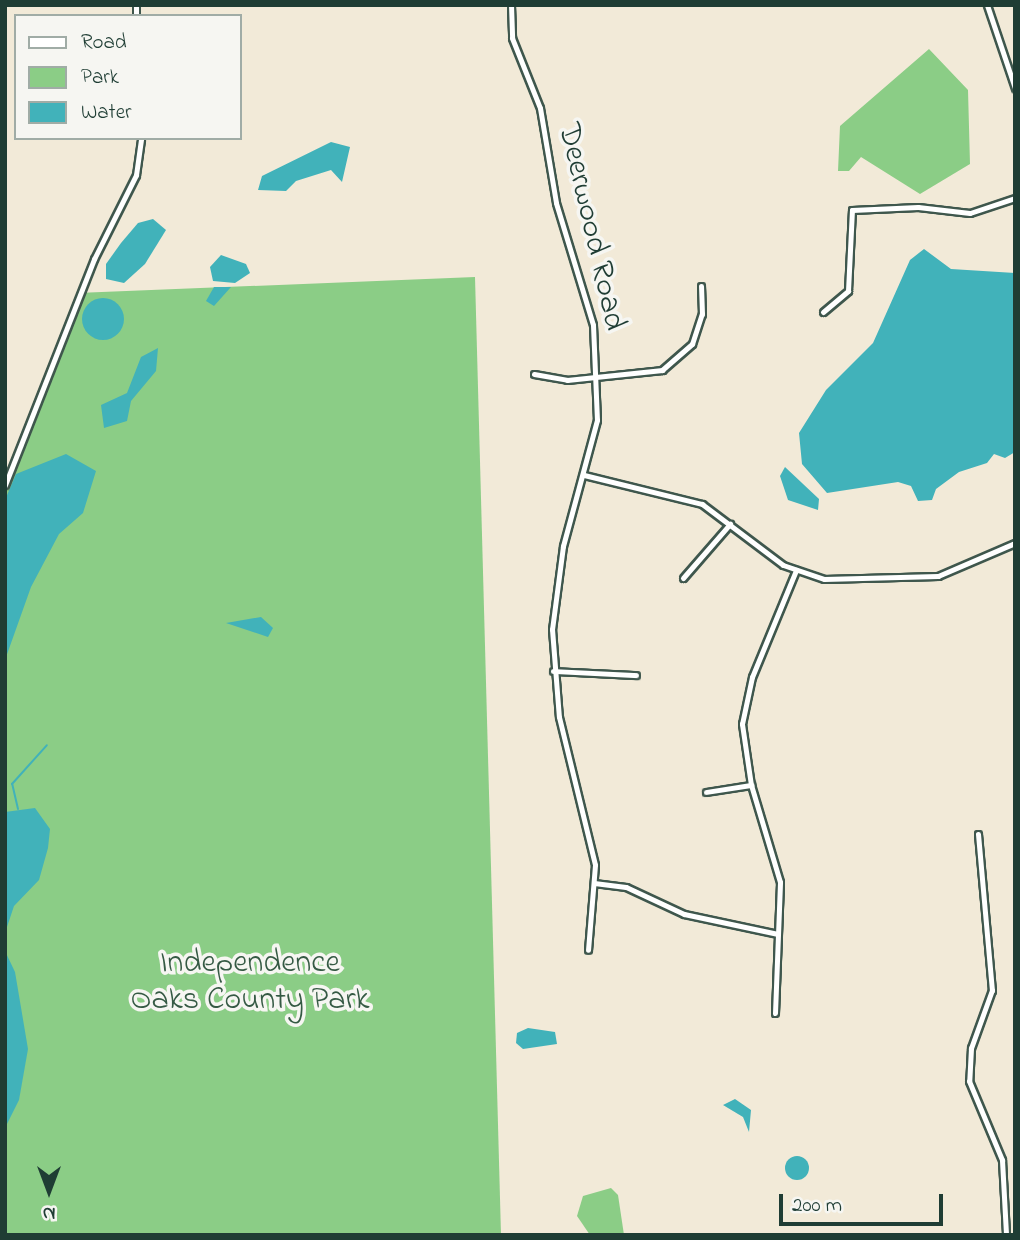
<!DOCTYPE html>
<html>
<head>
<meta charset="utf-8">
<style>
  body { margin:0 }
  #map { position:relative; width:1020px; height:1240px; overflow:hidden; background:#f2ead8; font-family:"Indie Flower",sans-serif }
  div>[style] { position:absolute }
  .green>* { inset:0; background:#8bcd86 }
  .water>* { inset:0; background:#41b2ba }
  .round { border-radius:50% }
  .stream>* { height:2px; margin:-1px; padding:0 1px; transform-origin:1px; border-radius:1px; background:#41b2ba }
  .roads { filter:drop-shadow(2px 0 #3f574d) drop-shadow(-2px 0 #3f574d) drop-shadow(0 2px #3f574d) drop-shadow(0 -2px #3f574d) }
  .minor>* { height:5px; margin:-2.5px; padding:0 2.5px; transform-origin:2.5px; border-radius:2.5px; background:#fff }
  span { translate:-50% -50%; white-space:nowrap; text-align:center; line-height:1.15; -webkit-text-stroke:7px #f6f6f2; paint-order:stroke }
  .street-label { font-size:32px; color:#1f3d34 }
  .park-label { font-size:32px; color:#355a44 }
  .frame { position:absolute; inset:0; border:7px solid #1f3d34; pointer-events:none }
  .legend { position:absolute; left:14px; top:14px; width:228px; height:126px; box-sizing:border-box; background:#f6f6f2; border:2px solid #a0aca6; margin:0; padding:9px 12px; list-style:none; font-size:21px; color:#1f3d34 }
  .legend li { display:flex; align-items:center; gap:14px; height:35px }
  .legend b { width:35px; border:2px solid #a0aca6 }
  .north { position:absolute; left:14px; top:1156px; width:70px; height:70px; -webkit-text-stroke:5px #f6f6f2; paint-order:stroke; rotate:180deg; font-size:19px; font-weight:700; line-height:28px; text-align:center; color:#1f3d34 }
  .north::after { content:''; display:block; margin:auto; width:24px; height:32px; background:#1f3d34; clip-path:polygon(50% 0,100% 100%,50% 72%,0 100%) }
  .scale { position:absolute; left:779px; top:1194px; width:164px; height:32px; box-sizing:border-box; border:4px solid #1f3d34; border-top:0; padding-left:9px; font-size:21px; line-height:24px; white-space:nowrap; color:#1f3d34; -webkit-text-stroke:5px #f6f6f2; paint-order:stroke }
</style>
</head>
<body>
<div id="map">
  <div class="green">
    <div style="clip-path:polygon(929px 49px,968px 90px,970px 164px,920px 194px,861px 157px,849px 171px,838px 171px,840px 126px)"></div>
    <div style="clip-path:polygon(475px 277px,501px 1235px,5px 1235px,5px 492px,77px 293px)"></div>
    <div style="clip-path:polygon(611px 1188px,618px 1195px,624px 1235px,590px 1235px,577px 1216px,583px 1196px)"></div>
  </div>
  <div class="water">
    <div style="clip-path:polygon(331px 142px,350px 147px,342px 182px,331px 170px,296px 181px,286px 191px,258px 190px,262px 176px)"></div>
    <div style="clip-path:polygon(153px 219px,166px 230px,145px 264px,124px 283px,106px 279px,106px 264px,121px 243px,138px 223px)"></div>
    <div style="clip-path:polygon(924px 249px,951px 269px,1015px 273px,1015px 452px,1005px 458px,994px 454px,987px 463px,959px 472px,936px 489px,932px 500px,918px 501px,911px 486px,898px 482px,827px 493px,802px 464px,799px 433px,826px 390px,873px 343px,910px 260px)"></div>
    <div style="clip-path:polygon(221px 255px,246px 264px,250px 273px,235px 283px,213px 281px,210px 267px)"></div>
    <div style="clip-path:polygon(214px 287px,231px 287px,214px 306px,206px 301px)"></div>
    <div class="round" style="left:82px;top:298px;width:42px;height:42px"></div>
    <div style="clip-path:polygon(158px 348px,156px 371px,131px 401px,127px 421px,104px 428px,101px 405px,127px 393px,141px 357px)"></div>
    <div style="clip-path:polygon(66px 454px,96px 471px,83px 513px,59px 534px,31px 587px,5px 660px,5px 500px,16px 474px)"></div>
    <div style="clip-path:polygon(785px 467px,819px 499px,818px 510px,788px 500px,780px 476px)"></div>
    <div style="clip-path:polygon(261px 617px,273px 628px,268px 637px,226px 623px)"></div>
    <div style="clip-path:polygon(35px 808px,50px 829px,48px 848px,39px 880px,14px 906px,5px 933px,5px 812px)"></div>
    <div style="clip-path:polygon(5px 951px,15px 972px,28px 1049px,19px 1100px,5px 1128px)"></div>
    <div style="clip-path:polygon(528px 1028px,555px 1032px,557px 1044px,523px 1049px,516px 1043px,517px 1033px)"></div>
    <div style="clip-path:polygon(735px 1099px,751px 1110px,749px 1132px,743px 1117px,723px 1105px)"></div>
    <div class="round" style="left:785px;top:1156px;width:24px;height:24px"></div>
  </div>
  <div class="stream">
    <div style="left:18px;top:809px;width:26px;rotate:-103deg"></div>
    <div style="left:12px;top:784px;width:52px;rotate:-48.1deg"></div>
  </div>
  <div class="roads">
    <div class="minor">
      <div style="left:136px;top:5px;width:11px;rotate:90deg"></div>
      <div style="left:511px;top:5px;width:33px;rotate:88deg"></div>
      <div style="left:512px;top:38px;width:75px;rotate:68.2deg"></div>
      <div style="left:540px;top:108px;width:96px;rotate:80.4deg"></div>
      <div style="left:556px;top:203px;width:127px;rotate:73.1deg"></div>
      <div style="left:593px;top:325px;width:95px;rotate:87.6deg"></div>
      <div style="left:597px;top:420px;width:131px;rotate:105.1deg"></div>
      <div style="left:563px;top:546px;width:84px;rotate:97.5deg"></div>
      <div style="left:552px;top:629px;width:88px;rotate:85.5deg"></div>
      <div style="left:559px;top:717px;width:152px;rotate:76.3deg"></div>
      <div style="left:595px;top:865px;width:85px;rotate:94.7deg"></div>
      <div style="left:987px;top:5px;width:88px;rotate:71.4deg"></div>
      <div style="left:823px;top:312px;width:33px;rotate:-40deg"></div>
      <div style="left:848px;top:291px;width:81px;rotate:-87.2deg"></div>
      <div style="left:852px;top:210px;width:66px;rotate:-2.6deg"></div>
      <div style="left:918px;top:207px;width:52px;rotate:6.6deg"></div>
      <div style="left:970px;top:213px;width:47px;rotate:-18.4deg"></div>
      <div style="left:534px;top:374px;width:34px;rotate:10deg"></div>
      <div style="left:567px;top:380px;width:96px;rotate:-6deg"></div>
      <div style="left:662px;top:370px;width:40px;rotate:-41deg"></div>
      <div style="left:692px;top:344px;width:32px;rotate:-72deg"></div>
      <div style="left:702px;top:314px;width:28px;rotate:-92deg"></div>
      <div style="left:584px;top:475px;width:122px;rotate:13.8deg"></div>
      <div style="left:702px;top:504px;width:101px;rotate:37deg"></div>
      <div style="left:783px;top:565px;width:43px;rotate:18.9deg"></div>
      <div style="left:824px;top:579px;width:114px;rotate:-1.5deg"></div>
      <div style="left:938px;top:576px;width:84px;rotate:-23.2deg"></div>
      <div style="left:5px;top:485px;width:243px;rotate:-68.5deg"></div>
      <div style="left:94px;top:259px;width:94px;rotate:-63.4deg"></div>
      <div style="left:136px;top:175px;width:37px;rotate:-82deg"></div>
      <div style="left:683px;top:578px;width:72px;rotate:-49deg"></div>
      <div style="left:553px;top:671px;width:83px;rotate:2.8deg"></div>
      <div style="left:706px;top:792px;width:46px;rotate:-8.8deg"></div>
      <div style="left:978px;top:834px;width:157px;rotate:84.9deg"></div>
      <div style="left:992px;top:990px;width:62px;rotate:109.9deg"></div>
      <div style="left:971px;top:1048px;width:33px;rotate:93deg"></div>
      <div style="left:969px;top:1081px;width:86px;rotate:67.3deg"></div>
      <div style="left:1002px;top:1160px;width:75px;rotate:86.9deg"></div>
      <div style="left:594px;top:883px;width:32px;rotate:7deg"></div>
      <div style="left:626px;top:887px;width:64px;rotate:25deg"></div>
      <div style="left:684px;top:914px;width:96px;rotate:12deg"></div>
      <div style="left:775px;top:1013px;width:131px;rotate:-87.8deg"></div>
      <div style="left:780px;top:882px;width:101px;rotate:-106.6deg"></div>
      <div style="left:751px;top:785px;width:62px;rotate:-98.4deg"></div>
      <div style="left:742px;top:724px;width:48px;rotate:-78deg"></div>
      <div style="left:752px;top:677px;width:116px;rotate:-67.6deg"></div>
    </div>
  </div>
  <div class="street-label">
    <span style="left:590px;top:227px;rotate:77deg">Deerwood Road</span>
  </div>
  <div class="park-label">
    <span style="left:250px;top:983px">Independence<br>Oaks County Park</span>
  </div>
  <div class="frame"></div>
  <ul class="legend">
  <li><b style="height:9px;background:#fff"></b>Road</li>
  <li><b style="height:19px;background:#8bcd86"></b>Park</li>
  <li><b style="height:19px;background:#41b2ba"></b>Water</li>
  </ul>
  <div class="north">N</div>
  <div class="scale">200 m</div>
</div>
</body>
</html>
